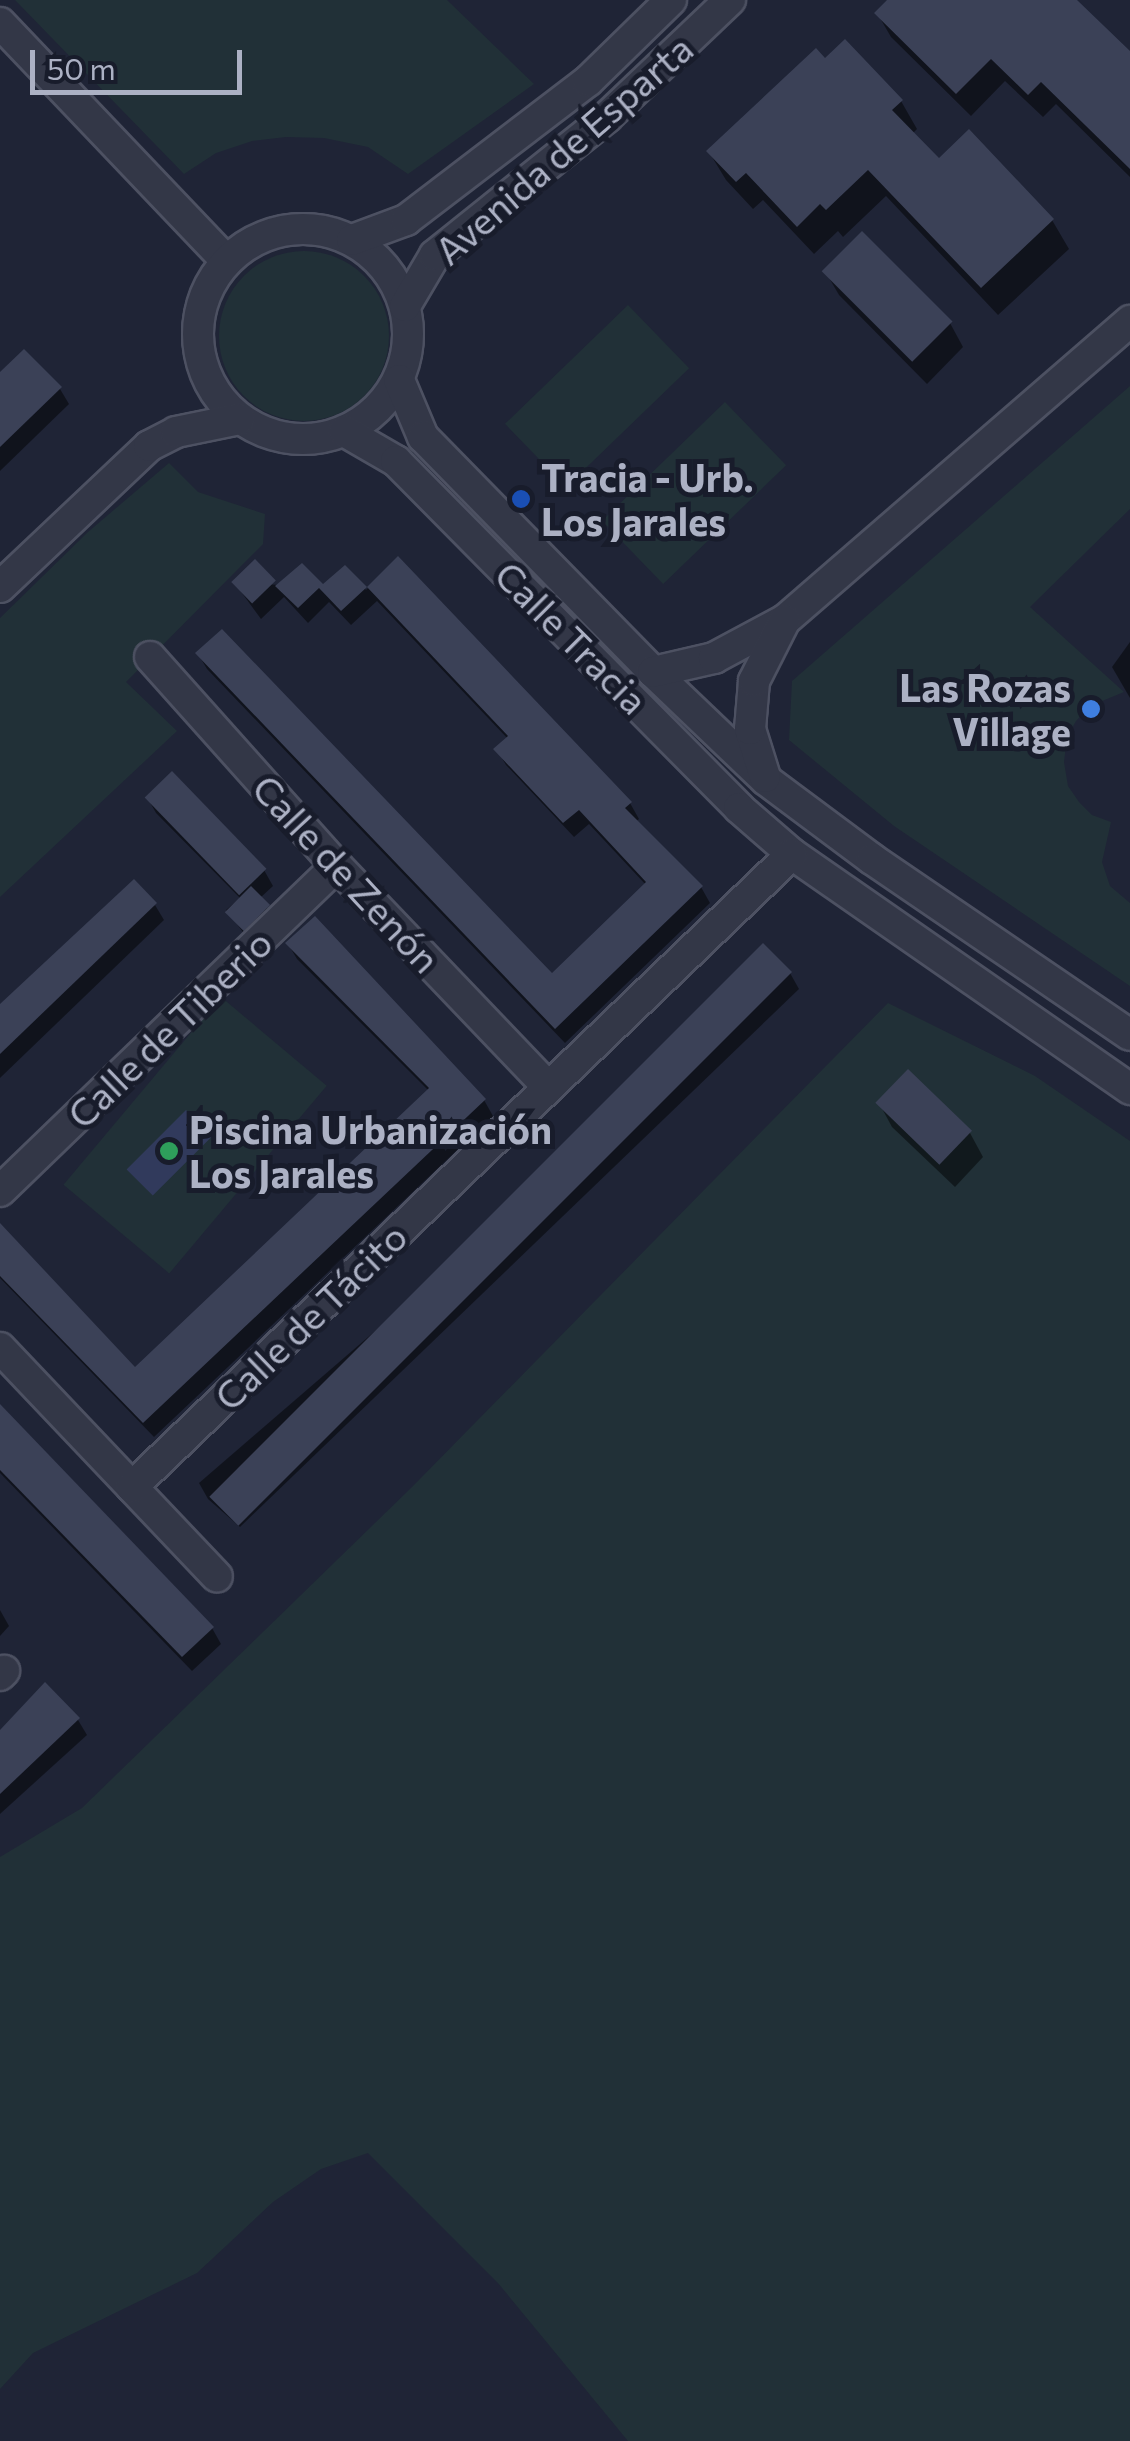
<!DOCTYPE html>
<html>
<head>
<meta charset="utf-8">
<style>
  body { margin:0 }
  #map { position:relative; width:1130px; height:2441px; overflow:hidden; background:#1f2436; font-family:Commissioner,sans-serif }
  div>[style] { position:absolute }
  .green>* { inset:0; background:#213037; transform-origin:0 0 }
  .round { border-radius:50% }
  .water>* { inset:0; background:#313a5c; transform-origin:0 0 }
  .shadow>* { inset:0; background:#0007 }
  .building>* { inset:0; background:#3b4157; transform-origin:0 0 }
  .roads { filter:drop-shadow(2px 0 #4d5162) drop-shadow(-2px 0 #4d5162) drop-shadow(0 2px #4d5162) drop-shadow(0 -2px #4d5162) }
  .minor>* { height:30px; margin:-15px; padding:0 15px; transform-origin:15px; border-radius:15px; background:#333747 }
  .minor>.ring { margin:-15px; padding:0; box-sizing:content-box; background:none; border:30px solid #333747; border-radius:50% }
  .dots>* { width:28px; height:28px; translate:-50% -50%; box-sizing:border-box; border:5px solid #181c2b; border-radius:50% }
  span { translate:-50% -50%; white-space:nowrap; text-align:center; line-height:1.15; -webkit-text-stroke:10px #181c2b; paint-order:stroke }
  .street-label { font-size:38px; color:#acb1c4 }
  .poi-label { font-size:38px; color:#acb1c4; font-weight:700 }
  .left { translate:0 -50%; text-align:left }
  .right { translate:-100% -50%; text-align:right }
  .scale { position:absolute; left:30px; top:50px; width:212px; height:45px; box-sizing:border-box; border:5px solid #acb1c4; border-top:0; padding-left:12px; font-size:30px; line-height:35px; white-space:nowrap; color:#acb1c4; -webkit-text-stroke:8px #181c2b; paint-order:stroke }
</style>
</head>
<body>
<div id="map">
  <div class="green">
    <div style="clip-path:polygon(15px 0,447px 0,534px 84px,408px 174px,368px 147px,324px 138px,286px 137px,252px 141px,216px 153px,184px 174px)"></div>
    <div class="round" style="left:219px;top:251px;width:170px;height:170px"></div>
    <div style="left:628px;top:305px;width:88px;height:171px;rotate:46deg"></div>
    <div style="clip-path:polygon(1130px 386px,1130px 509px,1030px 607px,1124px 692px,1090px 706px,1076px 721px,1067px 737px,1064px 762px,1068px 786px,1079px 802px,1092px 815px,1111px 822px,1102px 862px,1110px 886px,1130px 903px,1130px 986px,894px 826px,789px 740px,792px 681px)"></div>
    <div style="left:725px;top:402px;width:88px;height:171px;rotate:46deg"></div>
    <div style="clip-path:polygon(169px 463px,198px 492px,265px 514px,263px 544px,126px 682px,177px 731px,0 897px,0 618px,88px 532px)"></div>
    <div style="left:221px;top:997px;width:138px;height:245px;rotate:40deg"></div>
    <div style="clip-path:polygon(888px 1003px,1035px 1076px,1130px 1141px,1130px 2441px,628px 2441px,498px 2283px,368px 2153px,321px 2169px,273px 2202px,197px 2273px,33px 2353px,0 2389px,0 1857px,82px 1808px,412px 1487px)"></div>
  </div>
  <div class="water">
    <div style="left:186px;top:1110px;width:37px;height:84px;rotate:45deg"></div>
  </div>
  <div class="shadow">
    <div style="clip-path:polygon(890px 0,1071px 0,1130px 56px,1130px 177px,1056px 104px,1043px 117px,1005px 81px,971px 116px,891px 37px,877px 13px)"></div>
    <div style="clip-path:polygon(824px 61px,901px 101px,917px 129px,912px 134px,939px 162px,1052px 220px,1069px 249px,998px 315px,886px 196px,843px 237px,838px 231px,814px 254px,763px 200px,753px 209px,726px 180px,709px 152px)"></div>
    <div style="clip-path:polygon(825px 271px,950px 323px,963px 347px,927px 384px,839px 295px)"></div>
    <div style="clip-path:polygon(0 375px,60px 389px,69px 404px,0 471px)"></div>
    <div style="clip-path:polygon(398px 560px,630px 803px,639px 819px,635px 822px,701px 887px,710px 903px,565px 1043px,207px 669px,198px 654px,552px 976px,646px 885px,589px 824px,574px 837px,506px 765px,497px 750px,508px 739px,377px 601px,351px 625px,329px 602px,308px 623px,284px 597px,261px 619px,234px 582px,323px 588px,345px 569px,366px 590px)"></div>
    <div style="clip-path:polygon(1130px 642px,1130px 698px,1112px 667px)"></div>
    <div style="clip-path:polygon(147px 797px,264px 870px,273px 886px,260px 898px,277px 922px,253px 945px,226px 910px,240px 898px,156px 813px)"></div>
    <div style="clip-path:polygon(155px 905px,164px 920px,0 1078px,0 1008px)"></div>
    <div style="clip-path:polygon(288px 944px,484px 1100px,493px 1116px,154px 1437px,0 1278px,0 1227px,135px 1370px,429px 1091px,297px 959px)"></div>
    <div style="clip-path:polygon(790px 973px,799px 989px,240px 1527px,208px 1499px,199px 1483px)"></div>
    <div style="clip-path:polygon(879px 1103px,970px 1133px,983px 1157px,955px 1187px,892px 1127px)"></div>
    <div style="clip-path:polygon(0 1407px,212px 1628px,221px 1644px,192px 1671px,0 1473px)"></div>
    <div style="clip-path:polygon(0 1610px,9px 1626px,0 1636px)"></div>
    <div style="clip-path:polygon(78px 1720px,87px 1735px,0 1814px,0 1734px)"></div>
  </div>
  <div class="building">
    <div style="clip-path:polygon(887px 0,1077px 0,1130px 51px,1130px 169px,1041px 82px,1028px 95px,991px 59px,956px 94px,874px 13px)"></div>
    <div style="clip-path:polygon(845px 39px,903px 100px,892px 110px,939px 158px,969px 129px,1054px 219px,981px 288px,868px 170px,826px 210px,820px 204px,797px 227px,746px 173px,736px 182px,706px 151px,816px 48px,825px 58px)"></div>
    <div style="left:862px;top:231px;width:128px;height:57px;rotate:45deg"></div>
    <div style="clip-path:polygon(24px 349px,62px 387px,0 447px,0 372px)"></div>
    <div style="clip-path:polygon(398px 556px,632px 802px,625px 808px,703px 886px,555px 1029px,195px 653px,222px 629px,552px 973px,646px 882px,579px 810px,563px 823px,493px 749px,508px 736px,367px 587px)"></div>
    <div style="left:255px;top:559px;width:30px;height:33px;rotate:46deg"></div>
    <div style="clip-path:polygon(302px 563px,323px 584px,345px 565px,367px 587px,341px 611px,319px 588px,298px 608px,275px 586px)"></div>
    <div style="left:172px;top:771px;width:136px;height:38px;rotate:46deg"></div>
    <div style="clip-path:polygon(134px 879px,157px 903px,0 1054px,0 1004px)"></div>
    <div style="left:251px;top:886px;width:27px;height:37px;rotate:45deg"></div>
    <div style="clip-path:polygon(315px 916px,486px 1099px,143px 1423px,0 1276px,0 1223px,135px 1367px,429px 1088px,285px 943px)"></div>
    <div style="left:763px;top:943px;width:41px;height:783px;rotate:45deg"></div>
    <div style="left:908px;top:1069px;width:89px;height:47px;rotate:44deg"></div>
    <div style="clip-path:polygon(0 1404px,214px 1627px,182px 1657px,0 1470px)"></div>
    <div style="clip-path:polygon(45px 1682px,80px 1718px,0 1794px,0 1730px)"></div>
  </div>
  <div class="roads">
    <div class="minor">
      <div style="left:0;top:23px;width:329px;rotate:46.4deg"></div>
      <div class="ring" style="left:198px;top:229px;width:180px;height:180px"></div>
      <div style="left:352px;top:240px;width:58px;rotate:-20.3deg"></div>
      <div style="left:406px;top:220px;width:229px;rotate:-37.4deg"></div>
      <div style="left:588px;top:81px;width:116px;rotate:-44.3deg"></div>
      <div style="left:405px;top:306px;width:59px;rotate:-59.5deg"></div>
      <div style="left:435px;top:255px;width:221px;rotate:-38.7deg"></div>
      <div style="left:607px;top:117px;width:170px;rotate:-43.6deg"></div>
      <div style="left:399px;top:380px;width:62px;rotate:67.2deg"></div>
      <div style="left:423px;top:437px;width:329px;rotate:45.6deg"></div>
      <div style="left:653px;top:672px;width:156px;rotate:43.7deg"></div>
      <div style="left:766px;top:780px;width:132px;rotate:36.7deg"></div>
      <div style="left:872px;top:859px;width:312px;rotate:34.3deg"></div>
      <div style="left:344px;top:431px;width:60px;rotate:30deg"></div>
      <div style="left:396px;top:461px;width:488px;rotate:45.3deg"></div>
      <div style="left:739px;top:808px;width:70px;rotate:41deg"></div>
      <div style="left:792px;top:854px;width:412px;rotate:34.8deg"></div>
      <div style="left:0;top:587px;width:205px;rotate:-43.4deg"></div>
      <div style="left:149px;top:446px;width:30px;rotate:-27deg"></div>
      <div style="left:176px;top:432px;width:65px;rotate:-11.5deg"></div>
      <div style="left:150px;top:657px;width:280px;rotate:48.2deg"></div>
      <div style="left:337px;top:866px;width:306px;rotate:46.3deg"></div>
      <div style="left:653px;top:672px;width:63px;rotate:-12.9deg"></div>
      <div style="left:714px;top:658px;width:81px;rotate:-28.2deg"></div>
      <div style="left:785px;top:620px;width:457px;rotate:-40.9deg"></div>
      <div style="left:765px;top:777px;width:50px;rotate:-107.4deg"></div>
      <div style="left:750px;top:729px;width:48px;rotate:-85.2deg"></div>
      <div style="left:754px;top:681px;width:68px;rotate:-63.1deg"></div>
      <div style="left:0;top:1191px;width:468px;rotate:-44deg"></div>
      <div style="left:0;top:1348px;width:315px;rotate:46.5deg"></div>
      <div style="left:132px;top:1487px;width:914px;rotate:-43.8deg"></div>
      <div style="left:0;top:1675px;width:6px;rotate:-45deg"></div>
    </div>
  </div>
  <div class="dots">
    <div style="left:521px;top:499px;background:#1a4fb4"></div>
    <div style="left:1091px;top:709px;background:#3f7fe0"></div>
    <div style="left:169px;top:1151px;background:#2e9e5b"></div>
  </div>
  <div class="street-label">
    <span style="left:563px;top:149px;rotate:-41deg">Avenida de Esparta</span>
    <span style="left:572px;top:637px;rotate:45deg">Calle Tracia</span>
    <span style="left:347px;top:873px;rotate:47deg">Calle de Zenón</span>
    <span style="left:169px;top:1028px;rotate:-44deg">Calle de Tiberio</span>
    <span style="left:310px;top:1316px;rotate:-44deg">Calle de Tácito</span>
  </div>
  <div class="poi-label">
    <span class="left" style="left:541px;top:499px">Tracia - Urb.<br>Los Jarales</span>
    <span class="right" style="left:1071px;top:709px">Las Rozas<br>Village</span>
    <span class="left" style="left:189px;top:1151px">Piscina Urbanización<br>Los Jarales</span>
  </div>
  <div class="scale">50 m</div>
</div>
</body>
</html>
